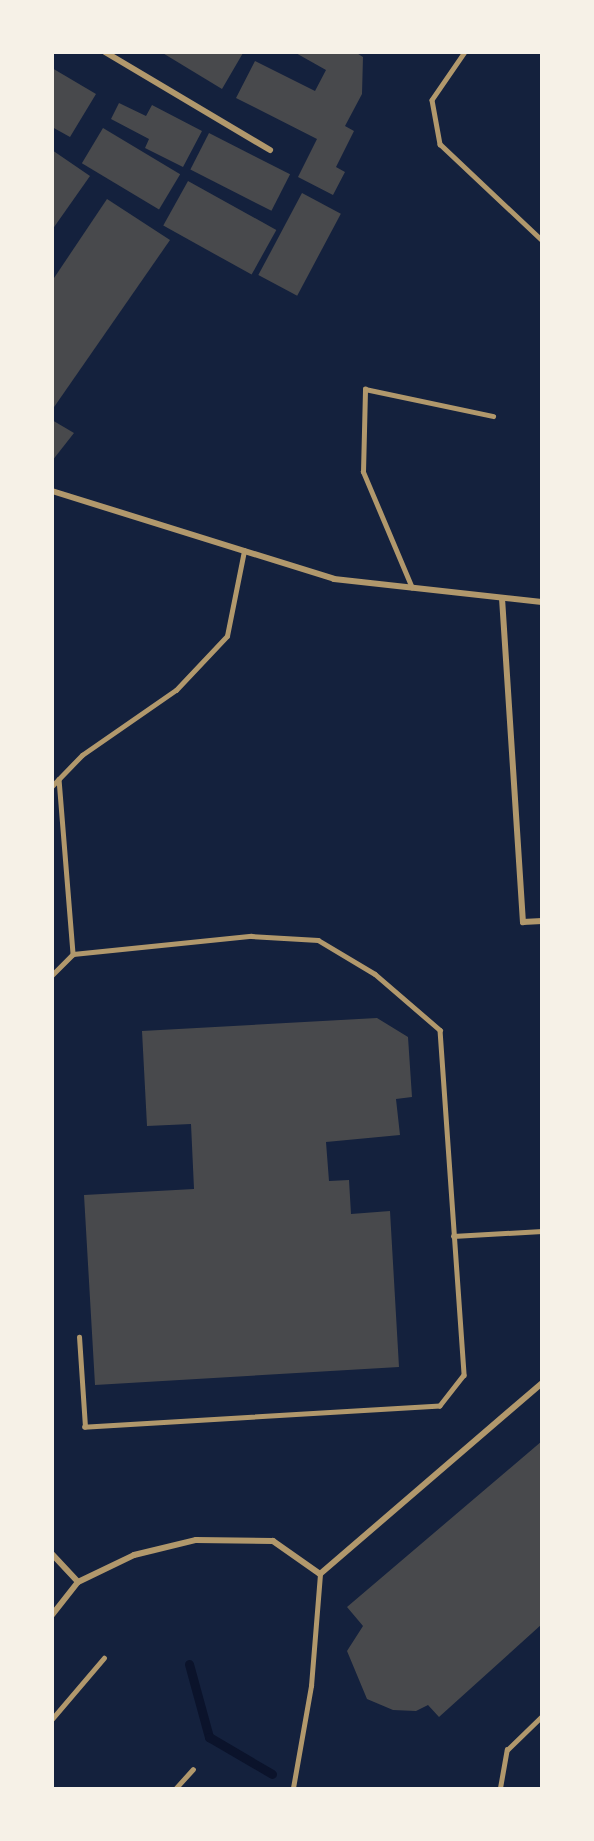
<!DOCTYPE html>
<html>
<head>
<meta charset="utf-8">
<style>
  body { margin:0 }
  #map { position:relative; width:594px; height:1841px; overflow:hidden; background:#14213d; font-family:"Varela Round",sans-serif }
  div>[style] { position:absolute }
  .stream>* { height:9px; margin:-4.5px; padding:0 4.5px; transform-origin:4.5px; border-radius:4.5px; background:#0b132b }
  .building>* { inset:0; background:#48494c; transform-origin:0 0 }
  .service>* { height:4.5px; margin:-2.25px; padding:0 2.25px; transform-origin:2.25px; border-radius:2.25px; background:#b1986c }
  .minor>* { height:6px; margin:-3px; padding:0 3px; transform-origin:3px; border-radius:3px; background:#b1986c }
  span { translate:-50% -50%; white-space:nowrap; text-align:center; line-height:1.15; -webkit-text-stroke:5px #f6f1e7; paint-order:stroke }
  .frame { position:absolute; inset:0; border:54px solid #f6f1e7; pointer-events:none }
</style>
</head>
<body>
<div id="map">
  <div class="stream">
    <div style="left:189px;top:1664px;width:76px;rotate:74.7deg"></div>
    <div style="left:209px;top:1737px;width:73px;rotate:30.4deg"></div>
  </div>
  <div class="building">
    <div style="clip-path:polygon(161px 52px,242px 52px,243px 53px,222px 89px)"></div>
    <div style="clip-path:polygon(294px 52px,355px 52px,363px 57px,362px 94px,345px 126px,354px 131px,336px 167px,345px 172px,333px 195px,298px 177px,317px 139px,236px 98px,255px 61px,315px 91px,326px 70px)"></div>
    <div style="clip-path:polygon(52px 68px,96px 94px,70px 137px,52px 127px)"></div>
    <div style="clip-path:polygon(119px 103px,146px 116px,152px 105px,202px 131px,183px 167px,145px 148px,149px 139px,111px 119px)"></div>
    <div style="left:103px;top:128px;width:90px;height:41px;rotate:31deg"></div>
    <div style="left:209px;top:133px;width:91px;height:41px;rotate:27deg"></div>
    <div style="clip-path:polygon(52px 150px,90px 176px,52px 230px)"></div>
    <div style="left:188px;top:181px;width:101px;height:51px;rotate:29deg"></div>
    <div style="left:302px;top:193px;width:44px;height:93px;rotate:28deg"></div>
    <div style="clip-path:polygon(107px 199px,170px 240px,52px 410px,52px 281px)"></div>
    <div style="clip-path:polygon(52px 420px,74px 433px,52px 461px)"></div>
    <div style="clip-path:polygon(377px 1018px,408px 1037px,412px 1097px,396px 1099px,400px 1135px,326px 1142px,329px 1181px,349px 1180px,351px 1214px,390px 1211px,399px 1367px,95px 1385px,84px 1195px,194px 1189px,191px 1124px,147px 1126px,142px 1031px)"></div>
    <div style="clip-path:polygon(542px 1441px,542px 1624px,439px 1717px,428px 1705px,416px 1711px,393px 1710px,367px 1699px,347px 1651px,363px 1626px,347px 1607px)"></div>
  </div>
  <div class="service">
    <div style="left:465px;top:52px;width:58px;rotate:124.5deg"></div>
    <div style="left:432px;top:100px;width:45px;rotate:79.7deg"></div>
    <div style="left:440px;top:144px;width:140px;rotate:43.3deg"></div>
    <div style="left:412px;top:588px;width:126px;rotate:-112.9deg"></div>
    <div style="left:363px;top:472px;width:83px;rotate:-88.6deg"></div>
    <div style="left:365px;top:389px;width:131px;rotate:11.9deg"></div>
    <div style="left:59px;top:779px;width:176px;rotate:85.4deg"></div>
    <div style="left:73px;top:954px;width:179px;rotate:-5.8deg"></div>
    <div style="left:251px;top:936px;width:67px;rotate:3.4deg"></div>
    <div style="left:318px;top:940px;width:66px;rotate:30.8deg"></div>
    <div style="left:375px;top:974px;width:86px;rotate:40.7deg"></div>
    <div style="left:440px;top:1030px;width:346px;rotate:86deg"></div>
    <div style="left:464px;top:1375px;width:39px;rotate:128deg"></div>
    <div style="left:440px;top:1406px;width:356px;rotate:176.6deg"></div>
    <div style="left:85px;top:1427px;width:90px;rotate:-93.8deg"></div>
    <div style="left:52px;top:786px;width:43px;rotate:-45.9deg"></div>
    <div style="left:82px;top:755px;width:114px;rotate:-34.7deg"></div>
    <div style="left:176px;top:690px;width:74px;rotate:-46.6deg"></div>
    <div style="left:227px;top:636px;width:87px;rotate:-78.7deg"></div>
    <div style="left:52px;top:975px;width:30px;rotate:-45deg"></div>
    <div style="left:453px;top:1236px;width:89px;rotate:-3.2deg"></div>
    <div style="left:52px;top:1719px;width:80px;rotate:-49.6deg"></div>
    <div style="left:176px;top:1788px;width:25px;rotate:-48deg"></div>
    <div style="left:293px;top:1788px;width:104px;rotate:-80deg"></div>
    <div style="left:311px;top:1686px;width:112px;rotate:-85.4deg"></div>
    <div style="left:500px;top:1788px;width:39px;rotate:-80deg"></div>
    <div style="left:507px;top:1750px;width:49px;rotate:-44.2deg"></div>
  </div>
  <div class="minor">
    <div style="left:105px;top:52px;width:192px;rotate:30.7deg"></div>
    <div style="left:52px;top:491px;width:295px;rotate:17.3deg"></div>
    <div style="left:334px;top:579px;width:209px;rotate:6.3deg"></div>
    <div style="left:502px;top:598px;width:325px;rotate:86.3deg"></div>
    <div style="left:523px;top:922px;width:19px;rotate:-3deg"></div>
    <div style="left:52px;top:1554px;width:38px;rotate:47deg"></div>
    <div style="left:52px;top:1615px;width:42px;rotate:-51.8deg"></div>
    <div style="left:78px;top:1582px;width:62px;rotate:-25.7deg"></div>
    <div style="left:134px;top:1555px;width:64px;rotate:-13.6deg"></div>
    <div style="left:196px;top:1540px;width:77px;rotate:0.7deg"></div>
    <div style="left:273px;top:1541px;width:57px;rotate:35.1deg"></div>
    <div style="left:320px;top:1574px;width:293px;rotate:-40.7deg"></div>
  </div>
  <div class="frame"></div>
</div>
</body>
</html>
